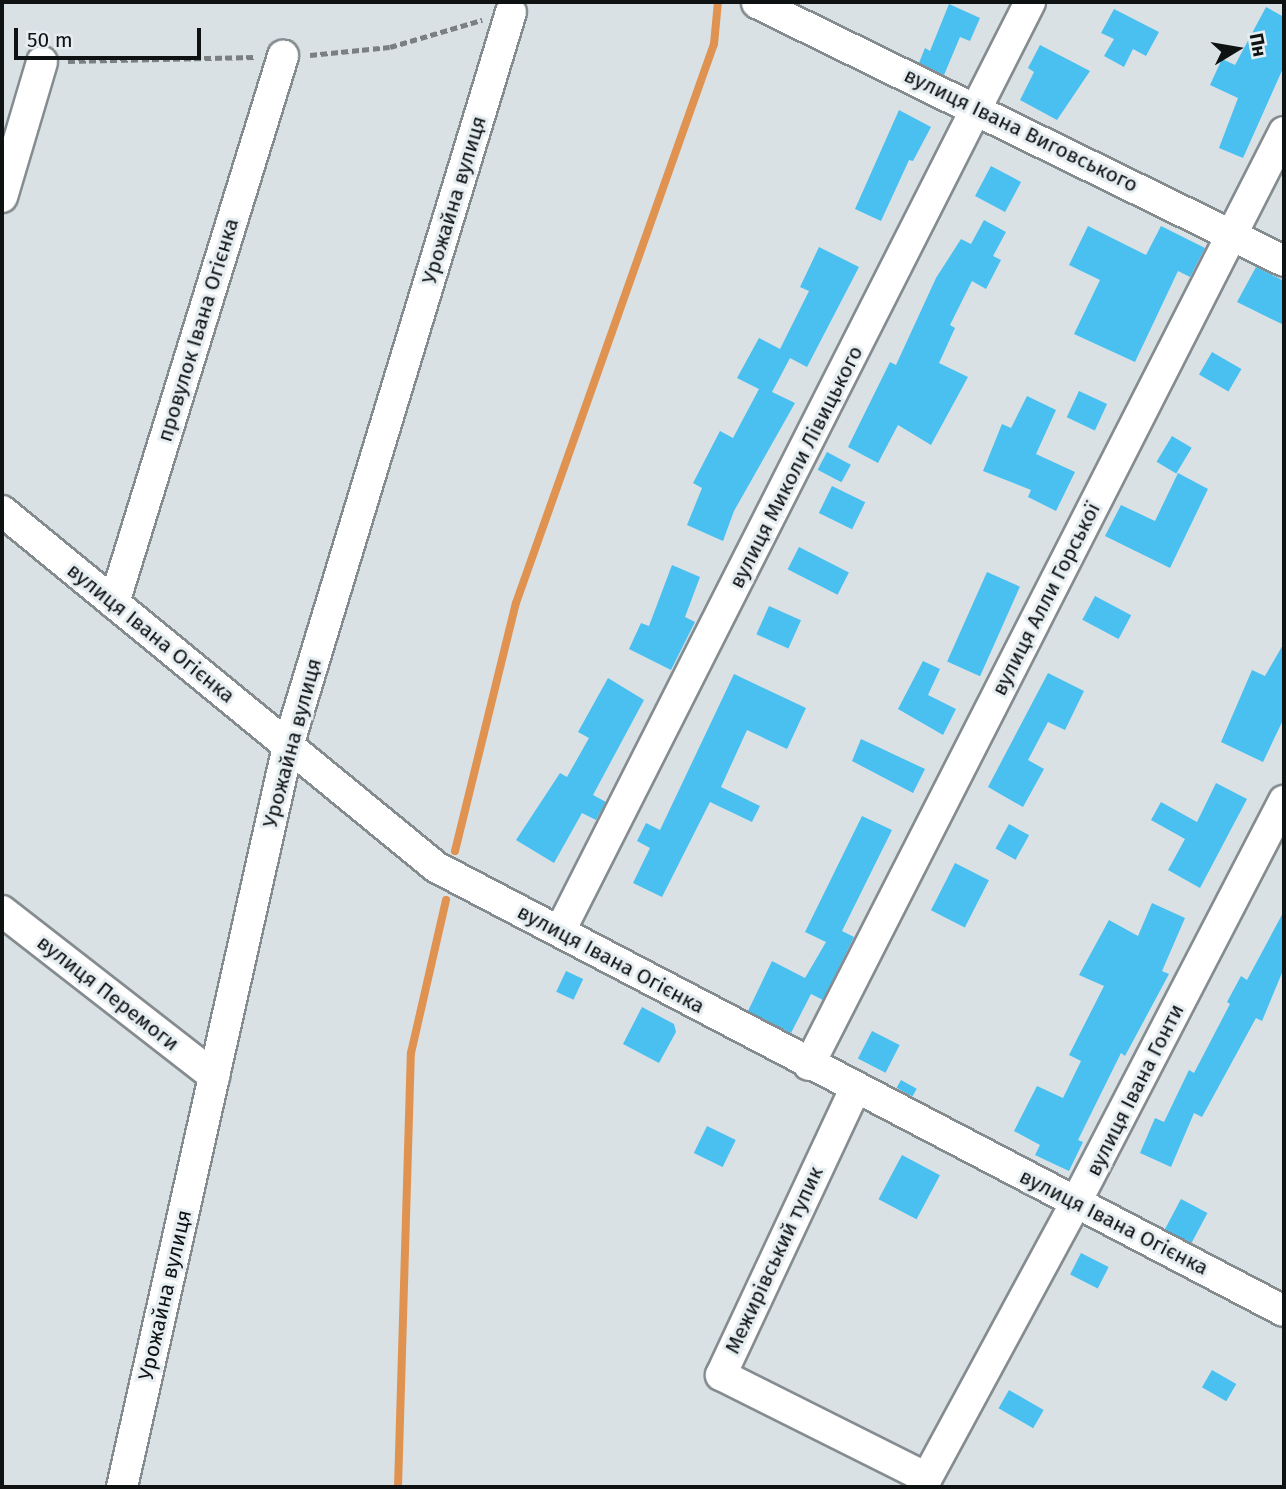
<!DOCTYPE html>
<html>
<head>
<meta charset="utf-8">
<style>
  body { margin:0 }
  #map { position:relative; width:1286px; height:1489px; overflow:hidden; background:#d9e1e5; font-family:"Fira Sans",sans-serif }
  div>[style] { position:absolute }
  .stream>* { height:8px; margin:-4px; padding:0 4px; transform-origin:4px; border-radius:4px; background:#e09351 }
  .building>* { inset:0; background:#49c0ef; transform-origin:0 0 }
  .path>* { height:4.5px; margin-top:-2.25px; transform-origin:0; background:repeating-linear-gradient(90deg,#7a8082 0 7px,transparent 0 10.5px) }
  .roads { filter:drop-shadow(2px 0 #858c90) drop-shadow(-2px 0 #858c90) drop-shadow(0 2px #858c90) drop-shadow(0 -2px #858c90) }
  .street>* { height:30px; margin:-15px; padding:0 15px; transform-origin:15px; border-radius:15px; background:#fff }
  span { translate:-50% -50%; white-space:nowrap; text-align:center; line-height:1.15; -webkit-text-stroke:6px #e6eef2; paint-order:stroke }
  .street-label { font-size:21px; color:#0f1213 }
  .frame { position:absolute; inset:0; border:4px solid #0f1213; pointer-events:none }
  .north { position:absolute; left:1202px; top:14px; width:70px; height:70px; -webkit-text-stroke:5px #e6eef2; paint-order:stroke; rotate:79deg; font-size:19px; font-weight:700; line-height:28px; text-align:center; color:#0f1213 }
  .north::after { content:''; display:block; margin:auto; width:24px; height:32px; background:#0f1213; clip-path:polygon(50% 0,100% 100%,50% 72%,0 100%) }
  .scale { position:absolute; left:14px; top:28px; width:187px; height:32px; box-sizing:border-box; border:4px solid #0f1213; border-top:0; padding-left:9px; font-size:21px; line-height:24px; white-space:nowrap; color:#0f1213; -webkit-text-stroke:5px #e6eef2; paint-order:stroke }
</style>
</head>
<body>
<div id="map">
  <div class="stream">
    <div style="left:455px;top:851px;width:255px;rotate:-76.2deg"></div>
    <div style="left:516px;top:603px;width:593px;rotate:-70.5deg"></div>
    <div style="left:714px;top:44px;width:42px;rotate:-84.6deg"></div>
    <div style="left:398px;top:1487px;width:434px;rotate:-88.3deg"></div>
    <div style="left:411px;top:1053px;width:157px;rotate:-77.1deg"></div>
  </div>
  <div class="building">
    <div style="clip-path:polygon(949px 4px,980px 18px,970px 41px,960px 37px,944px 75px,919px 63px,925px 48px,930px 51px)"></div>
    <div style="clip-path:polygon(1266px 7px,1284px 17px,1284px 66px,1243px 158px,1219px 148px,1238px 98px,1210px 85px,1222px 59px,1235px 65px)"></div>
    <div style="clip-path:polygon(1114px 9px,1159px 32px,1146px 56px,1133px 49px,1124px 67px,1104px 56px,1114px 39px,1101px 33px)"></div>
    <div style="clip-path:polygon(1040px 45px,1090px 71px,1057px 120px,1020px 100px,1034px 72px,1028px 68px)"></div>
    <div style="clip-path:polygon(899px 110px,931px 127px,913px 161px,909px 160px,881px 221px,855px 209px)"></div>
    <div style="left:991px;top:166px;width:34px;height:34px;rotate:28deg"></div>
    <div style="clip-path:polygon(984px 220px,1006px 232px,993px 256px,1001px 260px,986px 289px,972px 281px,950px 325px,955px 328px,939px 363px,968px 377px,931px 445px,898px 425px,878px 463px,848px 447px,890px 362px,896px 365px,936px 278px,961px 239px,971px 244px)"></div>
    <div style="clip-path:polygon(1088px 226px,1146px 255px,1161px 226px,1205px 248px,1190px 277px,1178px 271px,1135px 362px,1074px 334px,1100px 280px,1069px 265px)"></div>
    <div style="clip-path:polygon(819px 247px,859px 267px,807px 367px,790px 358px,772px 392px,795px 403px,734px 511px,723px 541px,687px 525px,702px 488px,693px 483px,720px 431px,733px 438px,759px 389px,737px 378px,759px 338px,780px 349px,809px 291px,800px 287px)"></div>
    <div style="clip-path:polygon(1256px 267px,1284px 281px,1284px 325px,1237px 302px)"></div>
    <div style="left:1212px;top:352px;width:34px;height:26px;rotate:30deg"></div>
    <div style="left:1079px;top:391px;width:31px;height:29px;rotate:25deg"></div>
    <div style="clip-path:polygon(1027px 396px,1056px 410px,1036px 454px,1075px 472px,1056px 511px,1028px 497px,1031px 490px,983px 471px,1002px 424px,1011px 428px)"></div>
    <div style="left:1172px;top:436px;width:23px;height:30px;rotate:31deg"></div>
    <div style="left:827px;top:452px;width:27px;height:20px;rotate:28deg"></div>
    <div style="clip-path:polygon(1178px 473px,1208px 489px,1170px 568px,1105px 536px,1121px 505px,1155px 521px)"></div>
    <div style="left:832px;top:486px;width:37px;height:30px;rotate:26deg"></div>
    <div style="left:799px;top:547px;width:56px;height:25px;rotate:27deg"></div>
    <div style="clip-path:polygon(672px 565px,700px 577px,685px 617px,695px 622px,671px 670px,629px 649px,641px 623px,649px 626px)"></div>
    <div style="left:987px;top:572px;width:36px;height:98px;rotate:24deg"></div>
    <div style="left:1095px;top:596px;width:41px;height:27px;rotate:28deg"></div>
    <div style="left:769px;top:606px;width:35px;height:31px;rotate:24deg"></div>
    <div style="clip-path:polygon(1284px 643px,1284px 718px,1263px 762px,1221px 742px,1252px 670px,1265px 676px)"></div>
    <div style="clip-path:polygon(923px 661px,940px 669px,928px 695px,956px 709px,943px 735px,898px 709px)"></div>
    <div style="clip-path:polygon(1048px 673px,1084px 691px,1065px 730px,1048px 722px,1028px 760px,1044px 769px,1023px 807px,988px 787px)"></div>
    <div style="clip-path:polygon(734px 674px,806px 708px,787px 749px,747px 730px,721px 787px,760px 806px,752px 822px,710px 802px,662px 897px,633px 883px,650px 848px,637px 841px,646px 823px,660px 830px)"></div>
    <div style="clip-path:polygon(608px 678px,644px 700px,593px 795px,606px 802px,596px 820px,582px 813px,554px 863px,516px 840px,560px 773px,567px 777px,589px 738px,578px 732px)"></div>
    <div style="clip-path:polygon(861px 739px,925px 769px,913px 793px,852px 761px)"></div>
    <div style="clip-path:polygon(1216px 783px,1247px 799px,1200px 888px,1168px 870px,1185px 839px,1151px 820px,1161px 802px,1197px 822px)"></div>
    <div style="clip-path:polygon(862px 816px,892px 830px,842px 931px,854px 937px,823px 1000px,811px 994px,791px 1033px,748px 1011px,772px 961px,805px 978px,826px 942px,805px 932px)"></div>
    <div style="left:1009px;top:824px;width:23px;height:28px;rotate:29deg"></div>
    <div style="left:955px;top:863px;width:38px;height:53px;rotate:27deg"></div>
    <div style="clip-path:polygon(1152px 903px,1185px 918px,1162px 971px,1169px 974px,1125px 1056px,1121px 1053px,1078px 1140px,1083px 1142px,1069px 1171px,1035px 1155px,1040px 1145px,1014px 1131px,1037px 1086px,1063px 1098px,1081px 1061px,1069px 1055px,1104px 986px,1079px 975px,1109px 920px,1138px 936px)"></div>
    <div style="clip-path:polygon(1284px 911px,1284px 968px,1262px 1021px,1256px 1018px,1202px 1117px,1194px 1113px,1171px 1167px,1140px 1153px,1155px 1118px,1164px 1122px,1189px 1070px,1194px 1073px,1230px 1004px,1227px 1002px,1241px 976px,1247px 980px)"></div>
    <div style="left:566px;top:971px;width:19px;height:23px;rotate:25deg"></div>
    <div style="clip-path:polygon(642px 1007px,674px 1024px,676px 1032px,659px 1063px,623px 1044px)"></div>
    <div style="left:872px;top:1031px;width:31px;height:31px;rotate:27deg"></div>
    <div style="left:901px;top:1080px;width:18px;height:9px;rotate:29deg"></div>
    <div style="left:707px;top:1126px;width:32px;height:30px;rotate:26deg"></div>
    <div style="left:902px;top:1155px;width:43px;height:50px;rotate:28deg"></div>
    <div style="left:1181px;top:1199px;width:30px;height:34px;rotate:28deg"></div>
    <div style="left:1081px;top:1253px;width:31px;height:24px;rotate:27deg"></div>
    <div style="left:1212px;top:1370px;width:28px;height:20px;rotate:30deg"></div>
    <div style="left:1009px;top:1390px;width:40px;height:21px;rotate:30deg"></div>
  </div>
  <div class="path">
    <div style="left:310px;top:55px;width:80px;rotate:-5.7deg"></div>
    <div style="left:390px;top:47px;width:96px;rotate:-16.4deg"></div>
    <div style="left:68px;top:61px;width:187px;rotate:-1.2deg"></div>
  </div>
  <div class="roads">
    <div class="street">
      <div style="left:757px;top:3px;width:587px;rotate:26.08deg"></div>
      <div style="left:2px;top:197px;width:141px;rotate:-73.5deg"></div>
      <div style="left:2px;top:511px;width:561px;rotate:39.36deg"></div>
      <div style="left:436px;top:867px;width:957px;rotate:27.64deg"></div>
      <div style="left:114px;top:603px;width:573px;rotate:-72.83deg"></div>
      <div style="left:2px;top:911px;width:269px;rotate:37.9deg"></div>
      <div style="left:560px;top:931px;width:1041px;rotate:-63.16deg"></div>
      <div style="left:809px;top:1065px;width:1047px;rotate:-63.02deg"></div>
      <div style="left:855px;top:1089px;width:316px;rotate:115.1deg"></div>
      <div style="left:721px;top:1375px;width:230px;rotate:26.6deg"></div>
      <div style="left:122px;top:1487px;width:759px;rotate:-77.37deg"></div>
      <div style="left:288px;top:746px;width:767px;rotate:-73.1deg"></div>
      <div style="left:922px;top:1487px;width:324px;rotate:-61.6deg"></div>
      <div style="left:1076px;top:1202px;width:452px;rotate:-62.6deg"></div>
    </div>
  </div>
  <div class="street-label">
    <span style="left:1021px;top:130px;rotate:26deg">вулиця Івана Виговського</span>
    <span style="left:454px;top:200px;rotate:-73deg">Урожайна вулиця</span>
    <span style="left:198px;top:330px;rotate:-73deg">провулок Івана Огієнка</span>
    <span style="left:796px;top:467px;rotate:-63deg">вулиця Миколи Лівицького</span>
    <span style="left:1046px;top:599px;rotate:-63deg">вулиця Алли Горської</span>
    <span style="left:151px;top:633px;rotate:39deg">вулиця Івана Огієнка</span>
    <span style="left:292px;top:743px;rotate:-75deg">Урожайна вулиця</span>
    <span style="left:611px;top:959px;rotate:28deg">вулиця Івана Огієнка</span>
    <span style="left:108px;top:993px;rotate:38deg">вулиця Перемоги</span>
    <span style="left:1135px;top:1090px;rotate:-63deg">вулиця Івана Гонти</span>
    <span style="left:1114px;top:1222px;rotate:27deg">вулиця Івана Огієнка</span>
    <span style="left:774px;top:1260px;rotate:-65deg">Межирівський тупик</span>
    <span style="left:165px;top:1295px;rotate:-77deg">Урожайна вулиця</span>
  </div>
  <div class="frame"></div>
  <div class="north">Пн</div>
  <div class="scale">50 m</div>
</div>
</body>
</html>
